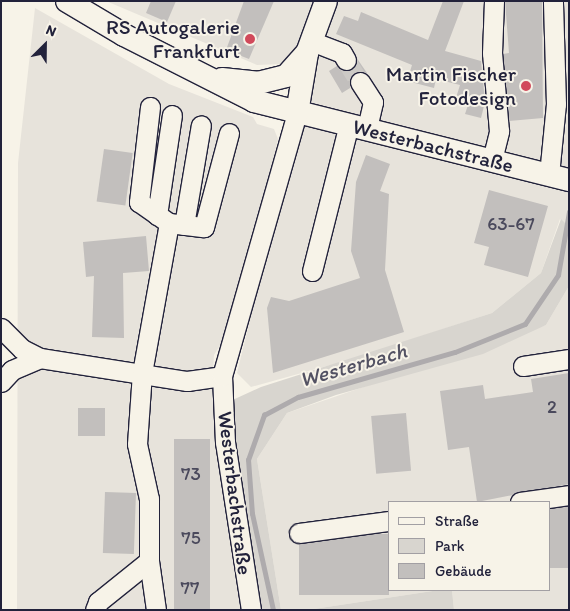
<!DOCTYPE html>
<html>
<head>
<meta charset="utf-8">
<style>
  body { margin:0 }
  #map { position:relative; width:570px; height:611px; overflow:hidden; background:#f7f3e8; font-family:Itim,sans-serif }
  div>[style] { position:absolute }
  .built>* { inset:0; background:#e7e3db }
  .green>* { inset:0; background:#d8d5cf }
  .stream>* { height:4.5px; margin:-2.25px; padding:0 2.25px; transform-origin:2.25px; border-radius:2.25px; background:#aeabad }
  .building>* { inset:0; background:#c2bfbd; transform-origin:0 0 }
  .minor-tunnel>* { height:19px; margin-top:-9.5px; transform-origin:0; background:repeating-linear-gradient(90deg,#ccc9c5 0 19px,transparent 0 28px) }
  .roads { filter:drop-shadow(1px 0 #22223b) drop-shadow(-1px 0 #22223b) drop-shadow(0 1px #22223b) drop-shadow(0 -1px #22223b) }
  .minor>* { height:19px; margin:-9.5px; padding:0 9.5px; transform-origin:9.5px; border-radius:9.5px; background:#f7f3e8 }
  .major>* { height:22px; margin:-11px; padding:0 11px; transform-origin:11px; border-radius:11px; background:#f7f3e8 }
  .dots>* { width:14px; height:14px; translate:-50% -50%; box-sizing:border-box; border:2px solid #f7f3e8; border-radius:50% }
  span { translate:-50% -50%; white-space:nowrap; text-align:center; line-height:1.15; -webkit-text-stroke:4px #f7f3e8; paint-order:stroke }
  .number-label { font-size:19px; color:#4a495c }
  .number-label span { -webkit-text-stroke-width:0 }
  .poi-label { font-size:21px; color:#22223b }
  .right { translate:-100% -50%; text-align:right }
  .street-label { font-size:21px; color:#22223b }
  .water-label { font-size:22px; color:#535263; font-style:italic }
  .frame { position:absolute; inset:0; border:2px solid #22223b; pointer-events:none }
  .legend { position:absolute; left:388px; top:501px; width:162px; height:90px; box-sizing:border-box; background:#f7f3e8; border:1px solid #a29fa3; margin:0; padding:6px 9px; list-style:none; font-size:15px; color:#22223b }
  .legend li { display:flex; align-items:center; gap:10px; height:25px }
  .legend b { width:25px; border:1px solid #a29fa3 }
  .north { position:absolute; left:20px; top:20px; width:50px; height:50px; -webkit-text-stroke:4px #f7f3e8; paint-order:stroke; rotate:23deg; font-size:14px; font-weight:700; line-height:20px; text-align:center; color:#22223b }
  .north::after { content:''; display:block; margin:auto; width:18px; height:22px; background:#22223b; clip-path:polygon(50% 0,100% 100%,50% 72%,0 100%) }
</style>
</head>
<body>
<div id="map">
  <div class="built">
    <div style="clip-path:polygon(106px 1px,569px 1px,569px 227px,560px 219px,541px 273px,492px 313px,352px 359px,251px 387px,237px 373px,293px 144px,320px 50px,297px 47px,280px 64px,257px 65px)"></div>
    <div style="clip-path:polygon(35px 8px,169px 84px,253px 117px,257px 124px,274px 129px,278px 139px,234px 323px,214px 355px,212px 389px,248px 610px,17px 610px,18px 163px)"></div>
    <div style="clip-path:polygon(569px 286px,569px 610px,454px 610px,452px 590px,549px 590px,549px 502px,389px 502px,389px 590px,439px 590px,307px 610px,281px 610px,257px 459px,287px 413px,546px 325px)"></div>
  </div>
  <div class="green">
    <div style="clip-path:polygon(561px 219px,569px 227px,569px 286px,546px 325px,483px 354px,336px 395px,287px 413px,257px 459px,281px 610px,248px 610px,226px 403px,261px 387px,492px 313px,541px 273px)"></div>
    <div style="clip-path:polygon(439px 590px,452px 590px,454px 610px,307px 610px)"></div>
  </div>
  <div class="stream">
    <div style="left:273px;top:610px;width:98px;rotate:-102.3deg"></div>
    <div style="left:252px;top:514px;width:54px;rotate:-94.2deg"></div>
    <div style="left:248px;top:460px;width:48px;rotate:-70.4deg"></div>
    <div style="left:264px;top:415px;width:38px;rotate:-28deg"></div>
    <div style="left:298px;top:397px;width:163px;rotate:-16deg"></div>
    <div style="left:455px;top:352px;width:75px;rotate:-21.8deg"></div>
    <div style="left:525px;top:324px;width:59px;rotate:-56deg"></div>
    <div style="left:558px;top:275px;width:64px;rotate:-80.1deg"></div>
  </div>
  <div class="building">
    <div style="clip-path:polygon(151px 1px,176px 1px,167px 22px,146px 13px)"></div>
    <div style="clip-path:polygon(244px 1px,274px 1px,249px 59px,226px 50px)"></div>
    <div style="clip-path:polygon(443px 1px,464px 1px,445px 51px,481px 61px,485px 102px,481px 118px,465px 114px,468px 105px,455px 101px,460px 85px,436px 79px,434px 88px,407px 81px,412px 65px,336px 34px,344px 16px,358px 21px,361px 12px,428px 40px)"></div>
    <div style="clip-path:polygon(505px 1px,542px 1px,543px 118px,509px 121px,503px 54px,509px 53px)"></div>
    <div style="clip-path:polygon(356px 57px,367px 73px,354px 73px,350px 88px,342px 93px,329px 71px,337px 66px,351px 70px)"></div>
    <div style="left:104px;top:149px;width:29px;height:53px;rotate:8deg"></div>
    <div style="clip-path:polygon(366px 155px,390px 164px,380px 191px,389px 194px,385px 270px,404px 332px,273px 373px,267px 308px,271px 297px,289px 301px,360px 278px,351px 251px,356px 182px)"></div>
    <div style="clip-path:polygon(489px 190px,548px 206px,528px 277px,484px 265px,489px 247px,474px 243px)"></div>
    <div style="clip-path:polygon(146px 236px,149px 271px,123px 273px,124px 338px,92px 337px,94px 276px,86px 277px,83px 242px)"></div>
    <div style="clip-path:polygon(569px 373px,569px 484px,477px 502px,469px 447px,448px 450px,440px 391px,483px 385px,485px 399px,533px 392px,531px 379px)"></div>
    <div style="left:78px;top:408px;width:27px;height:28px"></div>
    <div style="left:406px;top:413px;width:58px;height:35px;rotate:85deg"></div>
    <div style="left:174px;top:439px;width:36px;height:171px"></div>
    <div style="left:105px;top:492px;width:31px;height:61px;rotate:2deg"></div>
    <div style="left:569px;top:506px;width:62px;height:20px;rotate:90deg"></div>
    <div style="left:389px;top:534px;width:61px;height:90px;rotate:90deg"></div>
  </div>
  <div class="minor-tunnel">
    <div style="left:346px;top:60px;width:26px;rotate:58deg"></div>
  </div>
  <div class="roads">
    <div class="minor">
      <div style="left:311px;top:41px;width:33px;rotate:21deg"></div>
      <div style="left:342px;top:53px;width:8px;rotate:60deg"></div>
      <div style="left:360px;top:82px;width:24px;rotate:57deg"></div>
      <div style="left:373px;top:102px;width:27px;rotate:103deg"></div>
      <div style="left:150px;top:107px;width:96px;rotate:96.6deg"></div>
      <div style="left:139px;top:202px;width:37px;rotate:35deg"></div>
      <div style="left:492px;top:160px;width:30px;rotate:-76deg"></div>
      <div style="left:499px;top:131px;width:78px;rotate:-95.1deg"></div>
      <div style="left:492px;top:53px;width:52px;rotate:-87.8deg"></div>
      <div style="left:549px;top:175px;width:71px;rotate:-84.4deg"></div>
      <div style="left:556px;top:104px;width:103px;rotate:-91.7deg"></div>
      <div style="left:157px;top:215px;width:101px;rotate:-81.5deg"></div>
      <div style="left:184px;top:225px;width:101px;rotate:-80.4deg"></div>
      <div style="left:312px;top:271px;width:152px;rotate:-75.9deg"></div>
      <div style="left:1px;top:328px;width:30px;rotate:45deg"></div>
      <div style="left:22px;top:349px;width:20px;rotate:27deg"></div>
      <div style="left:40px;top:358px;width:149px;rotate:8.9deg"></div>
      <div style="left:187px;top:381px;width:35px;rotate:-8deg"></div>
      <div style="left:523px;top:366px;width:47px;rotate:-8.7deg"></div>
      <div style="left:1px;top:382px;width:16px;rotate:-47deg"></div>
      <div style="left:12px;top:370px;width:30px;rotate:-23deg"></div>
      <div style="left:520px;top:502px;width:49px;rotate:-8.1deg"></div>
      <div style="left:299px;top:533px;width:91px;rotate:-7.6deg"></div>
      <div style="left:95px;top:610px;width:9px;rotate:-69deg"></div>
      <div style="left:98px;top:602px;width:65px;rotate:-38.8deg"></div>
      <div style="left:156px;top:610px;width:49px;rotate:-98.1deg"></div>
      <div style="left:149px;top:561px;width:62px;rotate:-90deg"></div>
      <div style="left:149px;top:499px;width:56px;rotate:-102.3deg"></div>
      <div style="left:137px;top:444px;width:71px;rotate:-86deg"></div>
      <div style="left:142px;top:373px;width:152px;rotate:-79.8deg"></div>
      <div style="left:169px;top:223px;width:35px;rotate:7deg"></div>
      <div style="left:204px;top:227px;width:97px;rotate:-75.1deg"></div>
      <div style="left:251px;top:610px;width:170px;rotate:-98.8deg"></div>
      <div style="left:225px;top:442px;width:66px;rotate:-92.6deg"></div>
      <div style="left:222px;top:376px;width:273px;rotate:-74.1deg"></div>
    </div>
    <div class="major">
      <div style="left:67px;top:1px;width:66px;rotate:30.8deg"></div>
      <div style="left:124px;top:35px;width:146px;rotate:26.9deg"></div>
      <div style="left:254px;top:101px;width:325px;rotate:14.1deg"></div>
      <div style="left:222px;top:79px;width:36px;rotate:6deg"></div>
      <div style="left:258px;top:83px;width:29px;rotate:-14deg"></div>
      <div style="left:286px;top:76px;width:31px;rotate:-48deg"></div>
      <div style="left:307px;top:53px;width:55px;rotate:-69.9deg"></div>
      <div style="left:297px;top:113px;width:61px;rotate:-80.5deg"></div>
    </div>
  </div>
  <div class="dots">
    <div style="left:250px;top:39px;background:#d1495b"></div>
    <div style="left:526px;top:86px;background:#d1495b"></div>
  </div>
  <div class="number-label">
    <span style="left:511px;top:224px">63-67</span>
    <span style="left:552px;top:407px">2</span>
    <span style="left:191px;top:474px">73</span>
    <span style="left:191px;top:538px">75</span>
    <span style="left:190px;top:588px">77</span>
  </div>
  <div class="poi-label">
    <span class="right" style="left:240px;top:39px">RS Autogalerie<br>Frankfurt</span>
    <span class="right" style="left:516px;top:86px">Martin Fischer<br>Fotodesign</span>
  </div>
  <div class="street-label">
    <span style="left:433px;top:146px;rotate:14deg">Westerbachstraße</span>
    <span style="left:235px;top:493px;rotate:83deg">Westerbachstraße</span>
  </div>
  <div class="water-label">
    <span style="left:353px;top:365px;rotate:-16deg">Westerbach</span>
  </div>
  <div class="frame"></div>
  <ul class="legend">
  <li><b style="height:6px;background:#f7f3e8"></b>Straße</li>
  <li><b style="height:14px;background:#d8d5cf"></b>Park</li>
  <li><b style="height:14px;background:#c2bfbd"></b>Gebäude</li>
  </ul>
  <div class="north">N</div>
</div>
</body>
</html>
